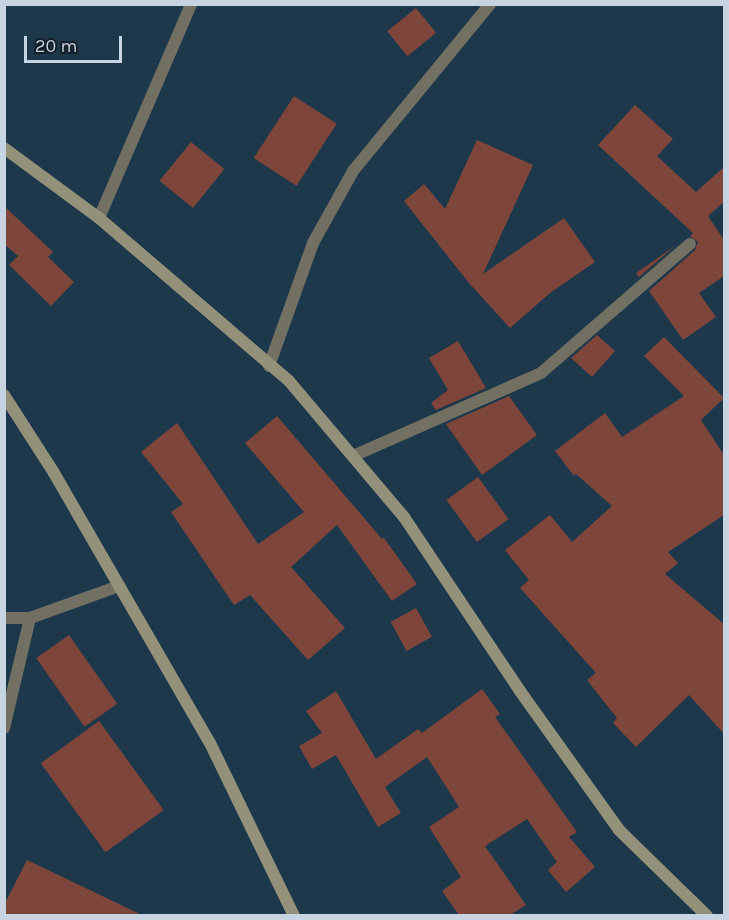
<!DOCTYPE html>
<html>
<head>
<meta charset="utf-8">
<style>
  body { margin:0 }
  #map { position:relative; width:729px; height:920px; overflow:hidden; background:#1d384b; font-family:Karla,sans-serif }
  div>[style] { position:absolute }
  .building>* { inset:0; background:#7e463a; transform-origin:0 0 }
  .street>* { height:12px; margin:-6px; padding:0 6px; transform-origin:6px; border-radius:6px; background:#727062 }
  .secondary>* { height:12px; margin:-6px; padding:0 6px; transform-origin:6px; border-radius:6px; background:#94917a }
  span { translate:-50% -50%; white-space:nowrap; text-align:center; line-height:1.15; -webkit-text-stroke:4.5px #121e27; paint-order:stroke }
  .frame { position:absolute; inset:0; border:6px solid #c6d5e1; pointer-events:none }
  .scale { position:absolute; left:24px; top:36px; width:98px; height:27px; box-sizing:border-box; border:3px solid #c6d5e1; border-top:0; padding-left:8px; font-size:18px; line-height:21px; white-space:nowrap; color:#c6d5e1; -webkit-text-stroke:4px #121e27; paint-order:stroke }
</style>
</head>
<body>
<div id="map">
  <div class="building">
    <div style="left:416px;top:8px;width:32px;height:37px;rotate:51deg"></div>
    <div style="left:294px;top:96px;width:51px;height:74px;rotate:33deg"></div>
    <div style="clip-path:polygon(635px 105px,673px 139px,657px 156px,696px 192px,724px 167px,724px 202px,708px 216px,724px 240px,724px 276px,699px 293px,716px 317px,683px 340px,649px 291px,695px 250px,698px 242px,690px 236px,693px 233px,598px 145px)"></div>
    <div style="clip-path:polygon(477px 140px,533px 165px,483px 274px,564px 218px,595px 262px,550px 293px,510px 328px,469px 283px,404px 201px,424px 184px,445px 209px)"></div>
    <div style="left:191px;top:142px;width:43px;height:50px;rotate:39deg"></div>
    <div style="clip-path:polygon(4px 206px,53px 252px,48px 257px,74px 282px,51px 306px,9px 265px,18px 256px,4px 244px)"></div>
    <div style="clip-path:polygon(675px 246px,639px 277px,636px 273px)"></div>
    <div style="clip-path:polygon(597px 335px,615px 351px,592px 377px,571px 358px)"></div>
    <div style="clip-path:polygon(664px 337px,724px 398px,701px 420px,724px 455px,724px 515px,668px 552px,678px 563px,665px 574px,724px 624px,724px 734px,689px 695px,636px 747px,613px 723px,617px 718px,587px 680px,596px 673px,520px 588px,529px 580px,505px 550px,550px 515px,572px 542px,612px 506px,576px 474px,574px 476px,555px 451px,605px 413px,622px 437px,684px 396px,644px 356px)"></div>
    <div style="clip-path:polygon(458px 341px,486px 388px,436px 410px,431px 403px,448px 390px,429px 358px)"></div>
    <div style="clip-path:polygon(509px 396px,537px 435px,482px 475px,446px 424px)"></div>
    <div style="clip-path:polygon(277px 416px,382px 539px,384px 538px,417px 584px,392px 601px,337px 525px,291px 567px,345px 628px,308px 660px,250px 595px,234px 605px,171px 512px,183px 504px,141px 452px,177px 423px,258px 544px,304px 512px,245px 443px)"></div>
    <div style="left:478px;top:477px;width:52px;height:39px;rotate:54deg"></div>
    <div style="left:416px;top:608px;width:33px;height:29px;rotate:61deg"></div>
    <div style="left:69px;top:635px;width:84px;height:40px;rotate:55deg"></div>
    <div style="clip-path:polygon(482px 689px,500px 714px,495px 717px,577px 832px,569px 837px,595px 867px,566px 892px,548px 870px,557px 862px,527px 819px,485px 846px,526px 905px,510px 915px,459px 915px,442px 891px,461px 877px,429px 827px,459px 807px,427px 757px,385px 787px,401px 813px,378px 827px,336px 755px,312px 769px,299px 746px,322px 733px,306px 711px,336px 691px,376px 759px,418px 729px,422px 733px)"></div>
    <div style="left:99px;top:721px;width:110px;height:72px;rotate:54deg"></div>
    <div style="clip-path:polygon(27px 860px,142px 915px,4px 915px,4px 905px)"></div>
  </div>
  <div class="street">
    <div style="left:99px;top:218px;width:233px;rotate:-66.7deg"></div>
    <div style="left:269px;top:366px;width:131px;rotate:-70.3deg"></div>
    <div style="left:313px;top:243px;width:82px;rotate:-60.9deg"></div>
    <div style="left:353px;top:171px;width:216px;rotate:-50.6deg"></div>
    <div style="left:353px;top:456px;width:206px;rotate:-23.8deg"></div>
    <div style="left:541px;top:373px;width:197px;rotate:-40.9deg"></div>
    <div style="left:4px;top:618px;width:26px"></div>
    <div style="left:30px;top:618px;width:95px;rotate:-19.8deg"></div>
    <div style="left:4px;top:728px;width:113px;rotate:-76.7deg"></div>
  </div>
  <div class="secondary">
    <div style="left:4px;top:148px;width:118px;rotate:36.4deg"></div>
    <div style="left:99px;top:218px;width:250px;rotate:40.6deg"></div>
    <div style="left:289px;top:381px;width:178px;rotate:49.8deg"></div>
    <div style="left:404px;top:517px;width:209px;rotate:56.3deg"></div>
    <div style="left:520px;top:691px;width:171px;rotate:54.5deg"></div>
    <div style="left:619px;top:830px;width:123px;rotate:44.3deg"></div>
    <div style="left:4px;top:395px;width:93px;rotate:57.3deg"></div>
    <div style="left:54px;top:473px;width:312px;rotate:60deg"></div>
    <div style="left:210px;top:743px;width:192px;rotate:64.1deg"></div>
  </div>
  <div class="frame"></div>
  <div class="scale">20 m</div>
</div>
</body>
</html>
